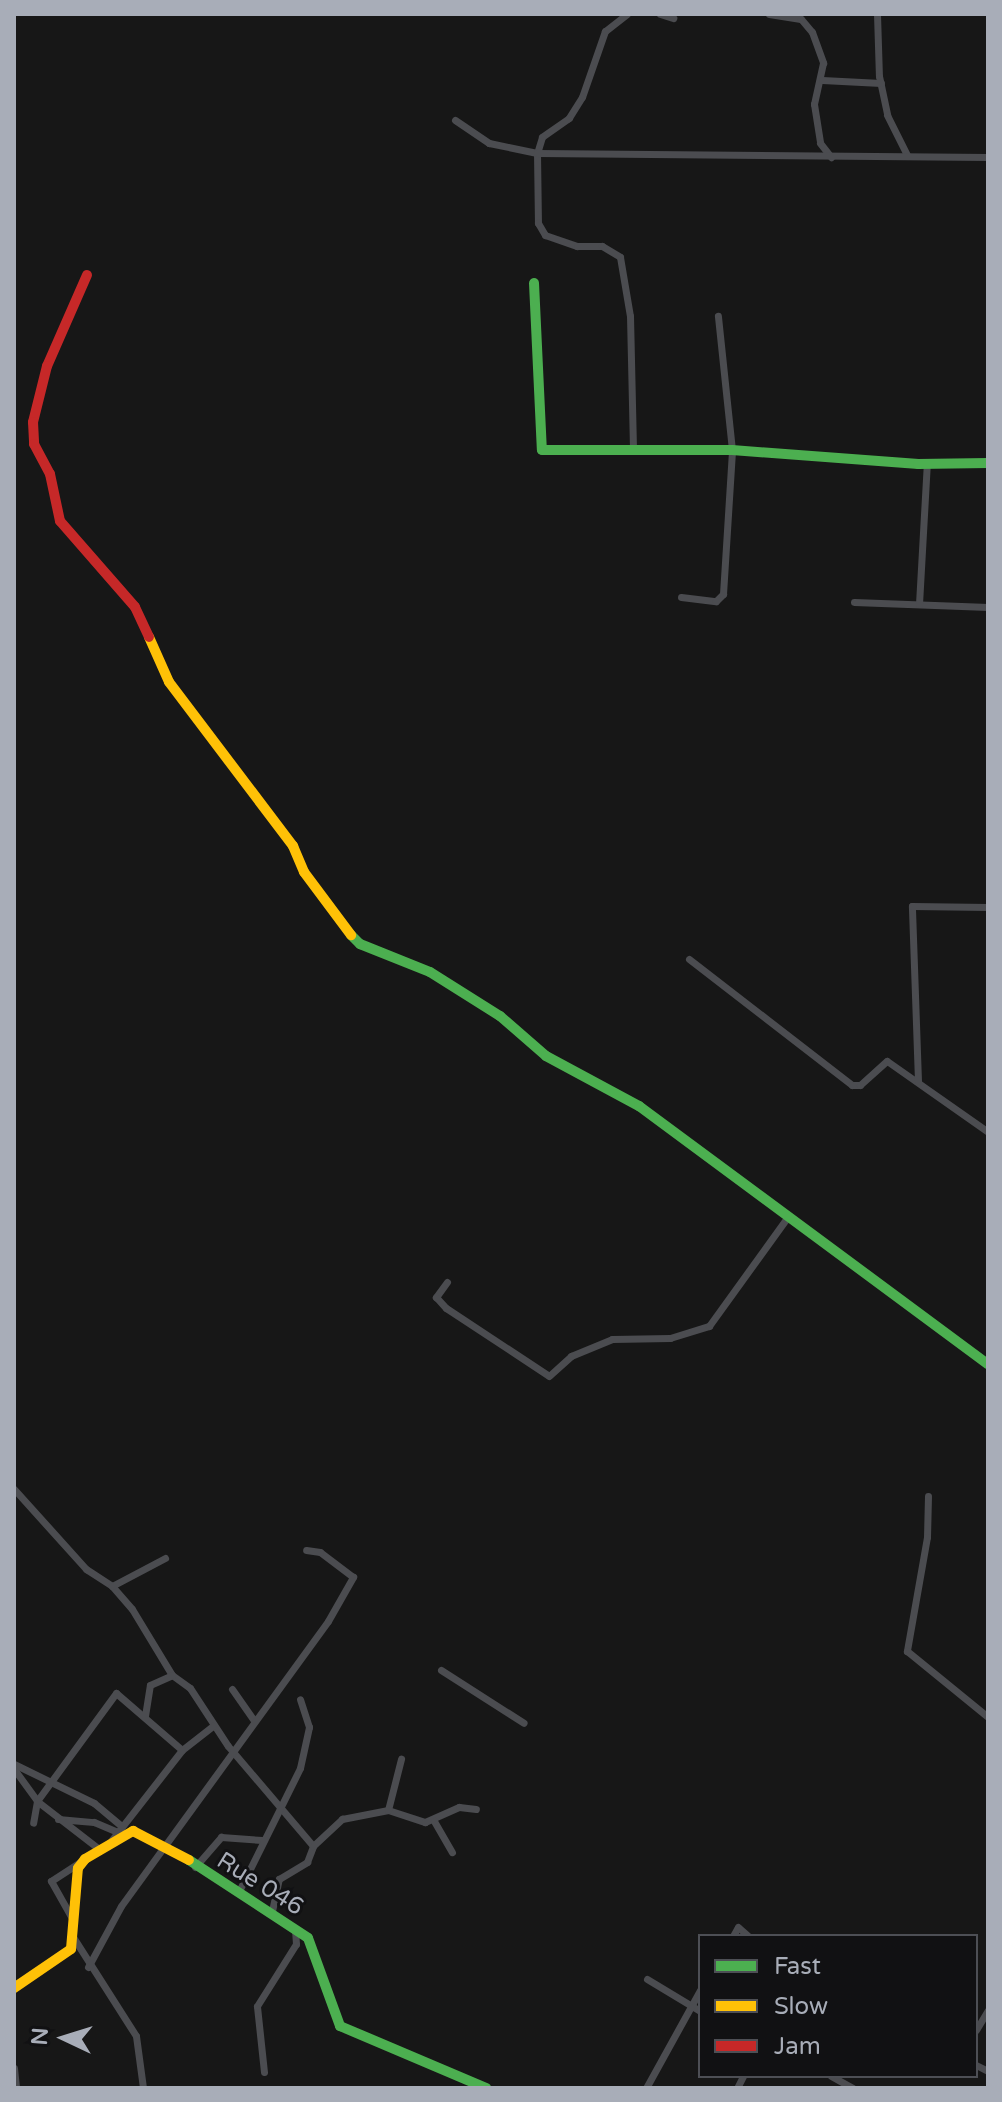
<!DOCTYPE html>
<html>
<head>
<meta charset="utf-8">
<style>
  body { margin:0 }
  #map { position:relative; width:1002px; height:2102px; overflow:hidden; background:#171717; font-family:"Varela Round",sans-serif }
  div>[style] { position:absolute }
  .street>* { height:7px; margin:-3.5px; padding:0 3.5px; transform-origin:3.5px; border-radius:3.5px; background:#4b4c50 }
  .fast>* { height:10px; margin:-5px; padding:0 5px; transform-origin:5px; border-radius:5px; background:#4caf50 }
  .slow>* { height:10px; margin:-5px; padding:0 5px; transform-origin:5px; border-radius:5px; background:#ffc107 }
  .jam>* { height:10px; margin:-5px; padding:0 5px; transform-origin:5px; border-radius:5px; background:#c62828 }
  span { translate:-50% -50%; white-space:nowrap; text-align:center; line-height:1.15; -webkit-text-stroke:6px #111113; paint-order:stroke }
  .street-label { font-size:24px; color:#a8adb8 }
  .frame { position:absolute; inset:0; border:16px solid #a8adb8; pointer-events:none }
  .legend { position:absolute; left:698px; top:1934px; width:280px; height:144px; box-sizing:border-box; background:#111113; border:2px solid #4d4f55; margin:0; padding:10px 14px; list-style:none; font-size:24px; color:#a8adb8 }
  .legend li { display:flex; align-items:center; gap:16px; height:40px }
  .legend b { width:40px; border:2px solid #4d4f55 }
  .north { position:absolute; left:24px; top:1998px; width:80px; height:80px; -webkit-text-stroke:6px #111113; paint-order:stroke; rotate:274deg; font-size:22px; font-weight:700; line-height:32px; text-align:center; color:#a8adb8 }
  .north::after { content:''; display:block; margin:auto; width:28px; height:36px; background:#a8adb8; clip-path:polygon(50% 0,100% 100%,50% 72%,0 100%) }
</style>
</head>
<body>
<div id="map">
  <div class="street">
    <div style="left:627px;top:14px;width:28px;rotate:142deg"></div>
    <div style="left:605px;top:31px;width:70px;rotate:109.2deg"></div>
    <div style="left:582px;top:97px;width:25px;rotate:122deg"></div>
    <div style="left:569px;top:118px;width:33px;rotate:145deg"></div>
    <div style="left:542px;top:137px;width:17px;rotate:107deg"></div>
    <div style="left:537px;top:153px;width:70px;rotate:89.2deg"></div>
    <div style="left:538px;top:223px;width:14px;rotate:60deg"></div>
    <div style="left:545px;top:235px;width:34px;rotate:19deg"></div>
    <div style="left:577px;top:246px;width:25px"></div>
    <div style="left:602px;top:246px;width:21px;rotate:31deg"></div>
    <div style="left:620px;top:257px;width:60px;rotate:80.4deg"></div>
    <div style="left:630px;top:316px;width:134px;rotate:88.7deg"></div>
    <div style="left:660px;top:14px;width:14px;rotate:17deg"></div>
    <div style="left:769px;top:14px;width:32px;rotate:9deg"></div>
    <div style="left:801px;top:19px;width:17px;rotate:50deg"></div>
    <div style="left:812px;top:32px;width:33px;rotate:70deg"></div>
    <div style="left:823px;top:63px;width:42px;rotate:102.4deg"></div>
    <div style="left:814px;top:104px;width:39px;rotate:81deg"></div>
    <div style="left:820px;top:143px;width:18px;rotate:52deg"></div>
    <div style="left:877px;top:14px;width:62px;rotate:88.2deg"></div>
    <div style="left:879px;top:76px;width:40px;rotate:78deg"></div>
    <div style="left:887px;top:115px;width:45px;rotate:63.4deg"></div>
    <div style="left:822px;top:80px;width:59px;rotate:2.9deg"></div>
    <div style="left:455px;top:120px;width:41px;rotate:34.1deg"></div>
    <div style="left:489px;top:143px;width:49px;rotate:11.8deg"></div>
    <div style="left:537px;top:153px;width:451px;rotate:0.5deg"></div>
    <div style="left:681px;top:597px;width:35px;rotate:7deg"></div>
    <div style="left:716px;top:601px;width:10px;rotate:-45deg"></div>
    <div style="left:723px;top:594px;width:144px;rotate:-86.4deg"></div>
    <div style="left:732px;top:450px;width:135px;rotate:-96deg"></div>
    <div style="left:854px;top:602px;width:134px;rotate:2.1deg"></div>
    <div style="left:919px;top:604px;width:141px;rotate:-86.8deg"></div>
    <div style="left:689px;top:959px;width:206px;rotate:37.7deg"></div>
    <div style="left:852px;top:1085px;width:8px"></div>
    <div style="left:860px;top:1085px;width:36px;rotate:-42deg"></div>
    <div style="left:887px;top:1061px;width:123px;rotate:35.1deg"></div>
    <div style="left:918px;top:1081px;width:175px;rotate:-92deg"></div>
    <div style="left:912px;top:906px;width:76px;rotate:0.8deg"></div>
    <div style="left:447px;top:1282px;width:19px;rotate:126deg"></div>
    <div style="left:436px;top:1297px;width:15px;rotate:48deg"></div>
    <div style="left:446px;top:1308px;width:123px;rotate:33.4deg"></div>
    <div style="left:549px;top:1376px;width:30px;rotate:-42deg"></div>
    <div style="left:571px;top:1356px;width:44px;rotate:-22.5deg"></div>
    <div style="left:612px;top:1339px;width:58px;rotate:-1deg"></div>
    <div style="left:670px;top:1338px;width:41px;rotate:-17.1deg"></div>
    <div style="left:709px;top:1326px;width:133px;rotate:-54.2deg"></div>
    <div style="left:14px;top:1489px;width:108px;rotate:48deg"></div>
    <div style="left:86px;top:1569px;width:31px;rotate:33deg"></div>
    <div style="left:112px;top:1586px;width:30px;rotate:49deg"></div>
    <div style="left:132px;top:1609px;width:77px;rotate:58.8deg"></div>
    <div style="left:172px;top:1675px;width:22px;rotate:36deg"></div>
    <div style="left:190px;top:1688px;width:69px;rotate:56.8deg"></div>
    <div style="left:228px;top:1746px;width:131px;rotate:49.6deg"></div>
    <div style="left:928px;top:1496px;width:41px;rotate:91.4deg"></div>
    <div style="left:927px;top:1537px;width:116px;rotate:100deg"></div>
    <div style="left:907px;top:1651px;width:104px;rotate:39.2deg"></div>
    <div style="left:112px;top:1586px;width:60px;rotate:-27.8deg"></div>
    <div style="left:441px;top:1670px;width:98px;rotate:32.6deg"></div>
    <div style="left:232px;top:1689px;width:38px;rotate:55deg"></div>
    <div style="left:145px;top:1716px;width:31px;rotate:-81deg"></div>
    <div style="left:150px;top:1685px;width:24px;rotate:-24deg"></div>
    <div style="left:182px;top:1750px;width:39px;rotate:-38deg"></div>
    <div style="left:14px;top:1764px;width:89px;rotate:26deg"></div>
    <div style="left:94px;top:1803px;width:35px;rotate:40deg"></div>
    <div style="left:14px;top:1769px;width:39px;rotate:54deg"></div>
    <div style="left:37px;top:1801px;width:22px;rotate:100deg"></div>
    <div style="left:388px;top:1810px;width:39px;rotate:18deg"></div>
    <div style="left:425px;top:1822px;width:37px;rotate:-24deg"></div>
    <div style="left:459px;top:1807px;width:17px;rotate:7deg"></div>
    <div style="left:58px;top:1819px;width:36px;rotate:5deg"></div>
    <div style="left:94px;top:1822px;width:25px;rotate:23deg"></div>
    <div style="left:434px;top:1821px;width:36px;rotate:60deg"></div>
    <div style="left:99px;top:1849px;width:78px;rotate:-142.3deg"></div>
    <div style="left:37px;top:1801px;width:134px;rotate:-53.8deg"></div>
    <div style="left:116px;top:1693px;width:87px;rotate:40.8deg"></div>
    <div style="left:182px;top:1750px;width:115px;rotate:128deg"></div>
    <div style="left:195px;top:1867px;width:40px;rotate:-49deg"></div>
    <div style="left:221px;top:1837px;width:41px;rotate:4.2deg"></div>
    <div style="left:239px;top:1891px;width:137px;rotate:-63.6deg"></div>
    <div style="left:300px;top:1768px;width:42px;rotate:-77.6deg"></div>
    <div style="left:309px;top:1727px;width:29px;rotate:-108deg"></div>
    <div style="left:272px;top:1911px;width:33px;rotate:-78deg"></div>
    <div style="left:279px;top:1879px;width:33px;rotate:-31deg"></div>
    <div style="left:307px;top:1862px;width:17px;rotate:-69deg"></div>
    <div style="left:313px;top:1846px;width:40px;rotate:-43deg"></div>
    <div style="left:342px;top:1819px;width:47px;rotate:-11.1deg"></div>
    <div style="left:388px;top:1810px;width:53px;rotate:-75.7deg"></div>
    <div style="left:73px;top:1920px;width:45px;rotate:-119.4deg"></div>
    <div style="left:51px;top:1881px;width:33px;rotate:-33deg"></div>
    <div style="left:733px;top:1936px;width:10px;rotate:-61deg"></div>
    <div style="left:738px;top:1927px;width:13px;rotate:42deg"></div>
    <div style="left:73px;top:1937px;width:117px;rotate:57.5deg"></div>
    <div style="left:136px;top:2036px;width:52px;rotate:82.3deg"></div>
    <div style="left:88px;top:1967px;width:69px;rotate:-61.6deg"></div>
    <div style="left:121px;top:1906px;width:352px;rotate:-54deg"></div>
    <div style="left:328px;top:1621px;width:51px;rotate:-60.4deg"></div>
    <div style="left:353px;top:1577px;width:41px;rotate:-142.9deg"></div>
    <div style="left:320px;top:1552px;width:14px;rotate:-172deg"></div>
    <div style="left:647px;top:1979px;width:62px;rotate:31.1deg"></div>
    <div style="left:976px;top:2030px;width:23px;rotate:-59deg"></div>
    <div style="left:976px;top:2065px;width:13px;rotate:27deg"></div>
    <div style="left:14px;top:2068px;width:20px;rotate:84deg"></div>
    <div style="left:264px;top:2072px;width:66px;rotate:-96.1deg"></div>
    <div style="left:257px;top:2006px;width:73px;rotate:-57.8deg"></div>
    <div style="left:296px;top:1944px;width:15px;rotate:-94deg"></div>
    <div style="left:831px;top:2076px;width:25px;rotate:29deg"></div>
    <div style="left:646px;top:2088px;width:112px;rotate:-61.1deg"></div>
    <div style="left:737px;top:2088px;width:13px;rotate:-63deg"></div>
  </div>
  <div class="fast">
    <div style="left:534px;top:283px;width:167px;rotate:87.3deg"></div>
    <div style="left:542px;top:450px;width:190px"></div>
    <div style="left:732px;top:450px;width:187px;rotate:4.3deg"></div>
    <div style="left:918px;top:464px;width:70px;rotate:-0.8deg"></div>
    <div style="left:351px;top:935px;width:13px;rotate:45deg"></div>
    <div style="left:360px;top:944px;width:75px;rotate:21.8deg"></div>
    <div style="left:430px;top:972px;width:83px;rotate:32.2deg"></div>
    <div style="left:500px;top:1016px;width:61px;rotate:41deg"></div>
    <div style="left:546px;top:1056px;width:106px;rotate:28.3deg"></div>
    <div style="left:639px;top:1106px;width:434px;rotate:36.5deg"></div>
    <div style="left:189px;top:1860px;width:142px;rotate:33.2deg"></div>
    <div style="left:308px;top:1938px;width:94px;rotate:70deg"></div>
    <div style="left:340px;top:2026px;width:159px;rotate:23deg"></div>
  </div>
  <div class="slow">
    <div style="left:149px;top:637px;width:49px;rotate:66deg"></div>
    <div style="left:169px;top:682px;width:206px;rotate:52.9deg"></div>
    <div style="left:293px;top:846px;width:28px;rotate:67deg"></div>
    <div style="left:304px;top:872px;width:79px;rotate:53.3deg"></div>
    <div style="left:14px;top:1988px;width:69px;rotate:-34.4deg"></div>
    <div style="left:71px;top:1949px;width:81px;rotate:-85.1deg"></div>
    <div style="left:78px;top:1868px;width:11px;rotate:-52deg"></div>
    <div style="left:85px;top:1859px;width:56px;rotate:-30.3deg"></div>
    <div style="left:133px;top:1831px;width:63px;rotate:27.4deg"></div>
  </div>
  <div class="jam">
    <div style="left:87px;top:275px;width:99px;rotate:113.7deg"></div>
    <div style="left:47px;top:366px;width:58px;rotate:104deg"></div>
    <div style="left:33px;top:422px;width:22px;rotate:87deg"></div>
    <div style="left:34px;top:444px;width:34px;rotate:62deg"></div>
    <div style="left:50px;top:474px;width:48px;rotate:78deg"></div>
    <div style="left:60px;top:521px;width:114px;rotate:48.9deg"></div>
    <div style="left:135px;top:607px;width:33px;rotate:65deg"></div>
  </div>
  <div class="street-label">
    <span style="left:260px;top:1884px;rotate:32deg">Rue 046</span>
  </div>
  <div class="frame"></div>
  <ul class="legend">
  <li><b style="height:10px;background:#4caf50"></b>Fast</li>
  <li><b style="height:10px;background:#ffc107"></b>Slow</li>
  <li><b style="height:10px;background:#c62828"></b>Jam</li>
  </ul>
  <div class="north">N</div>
</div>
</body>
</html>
